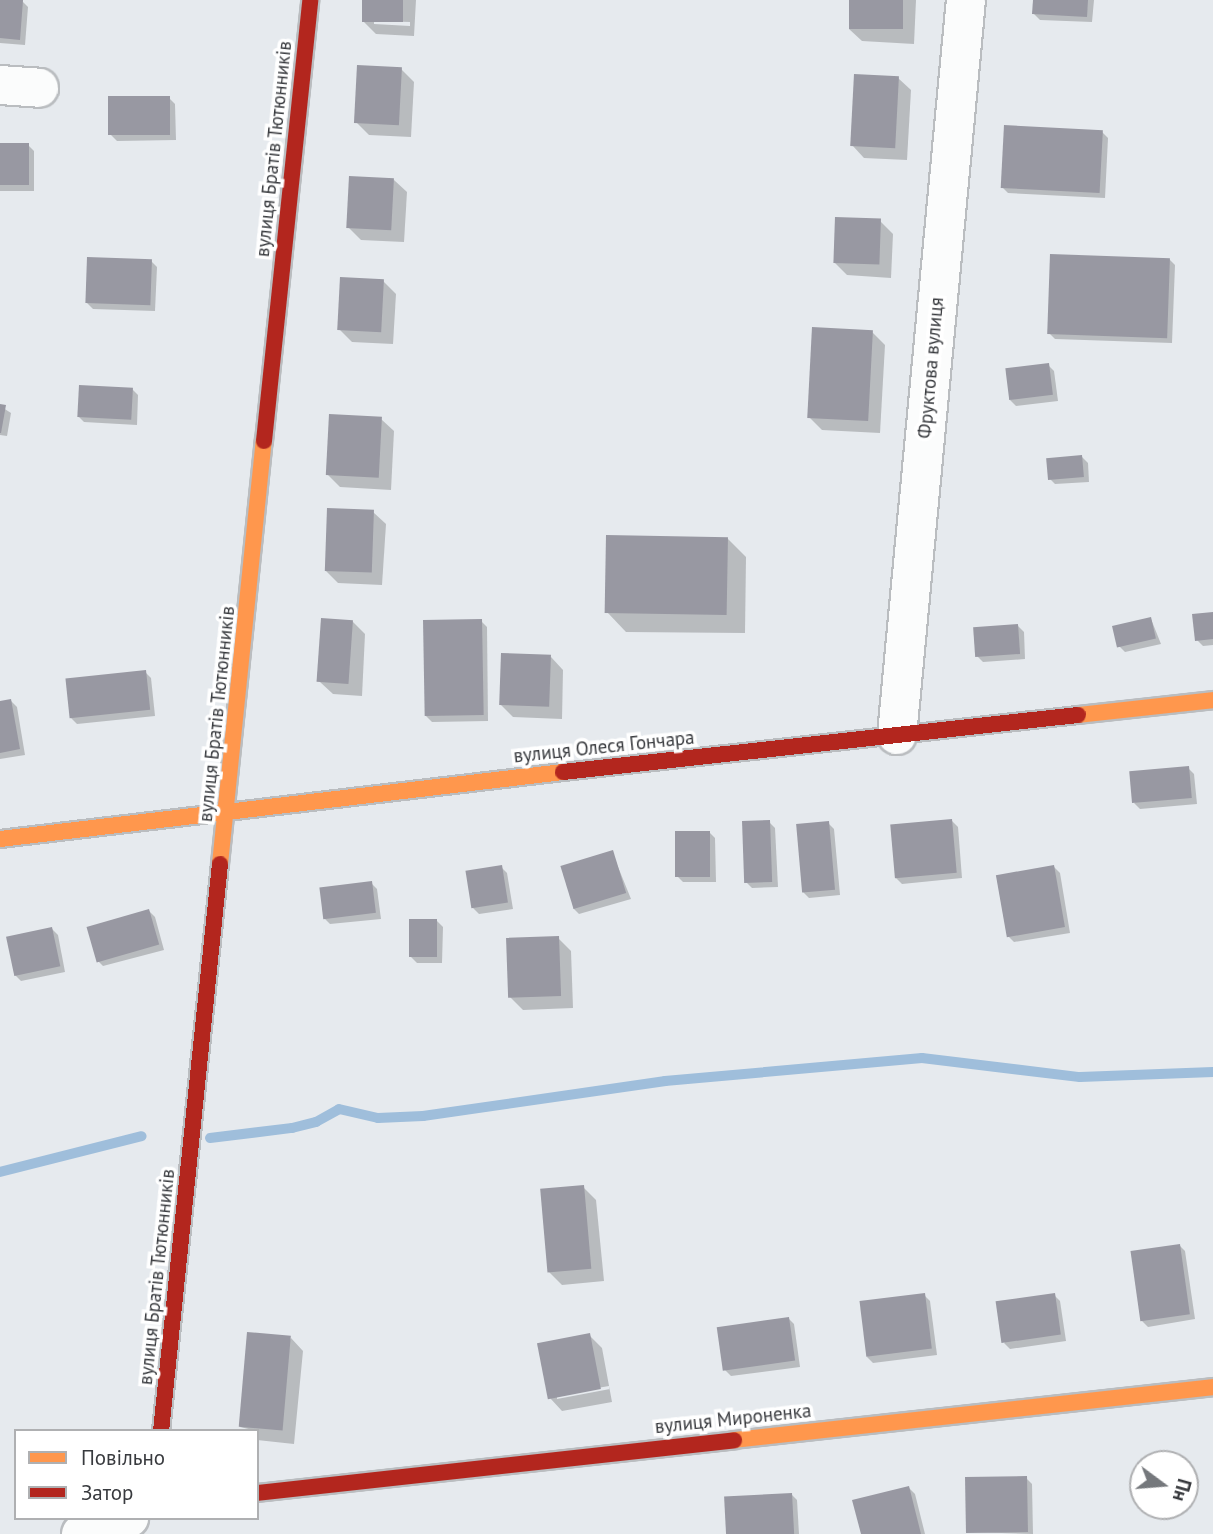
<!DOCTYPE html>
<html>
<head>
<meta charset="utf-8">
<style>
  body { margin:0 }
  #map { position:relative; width:1213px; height:1534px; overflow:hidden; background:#e6eaee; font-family:"PT Sans",sans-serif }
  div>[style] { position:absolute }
  .shadow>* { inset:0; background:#0003 }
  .stream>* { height:10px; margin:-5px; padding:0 5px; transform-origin:5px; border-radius:5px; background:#9fbedb }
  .building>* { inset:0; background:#9898a2; transform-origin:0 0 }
  .roads { filter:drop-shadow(2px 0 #babdc0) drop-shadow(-2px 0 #babdc0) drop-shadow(0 2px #babdc0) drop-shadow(0 -2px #babdc0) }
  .street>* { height:38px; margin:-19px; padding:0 19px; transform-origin:19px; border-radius:19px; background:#fbfcfc }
  .slow>* { height:16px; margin:-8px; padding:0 8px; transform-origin:8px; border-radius:8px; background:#ff974d }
  .jam>* { height:16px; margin:-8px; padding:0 8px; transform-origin:8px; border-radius:8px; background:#b3261e }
  span { translate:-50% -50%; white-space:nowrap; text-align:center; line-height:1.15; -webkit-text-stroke:7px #fff; paint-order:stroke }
  .street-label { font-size:19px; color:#383a3e }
  .legend { position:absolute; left:14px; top:1429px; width:245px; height:91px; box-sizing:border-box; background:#fff; border:2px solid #afb0b2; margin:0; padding:9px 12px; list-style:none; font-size:21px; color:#383a3e }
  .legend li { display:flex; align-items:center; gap:14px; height:35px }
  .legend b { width:35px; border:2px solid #afb0b2 }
  .north { position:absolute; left:1129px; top:1450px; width:70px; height:70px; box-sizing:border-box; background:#fff; border:2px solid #afb0b2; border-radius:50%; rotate:106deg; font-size:19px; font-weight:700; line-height:28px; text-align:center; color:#383a3e }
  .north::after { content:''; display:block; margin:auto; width:24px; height:32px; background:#75787c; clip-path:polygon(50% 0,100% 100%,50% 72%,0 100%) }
</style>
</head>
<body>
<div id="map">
  <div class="shadow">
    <div style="clip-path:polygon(0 0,22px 1px,28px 7px,25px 45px,0 43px)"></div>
    <div style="clip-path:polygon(evenodd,364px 0,416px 0,414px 36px,376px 34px,363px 21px,364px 0,374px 21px,410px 22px,410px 26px,374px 24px,374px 21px)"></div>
    <div style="clip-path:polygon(851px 0,916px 0,914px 44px,862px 41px,849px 29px)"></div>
    <div style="clip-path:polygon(1035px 0,1094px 0,1092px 22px,1040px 20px,1034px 14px)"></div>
    <div style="clip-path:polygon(401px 69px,414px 82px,411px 137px,369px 135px,356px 122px)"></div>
    <div style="clip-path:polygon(898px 78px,911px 90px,907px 160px,864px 158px,852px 145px)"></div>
    <div style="clip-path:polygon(169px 98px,175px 104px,176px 140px,117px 141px,111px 135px)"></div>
    <div style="clip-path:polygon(1102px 132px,1108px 138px,1105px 198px,1008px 193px,1002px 187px)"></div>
    <div style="clip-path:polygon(0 145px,28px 145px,34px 151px,34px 191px,0 191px)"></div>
    <div style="clip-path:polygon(394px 180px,407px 192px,404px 242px,361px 240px,348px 227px)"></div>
    <div style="clip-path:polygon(880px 221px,893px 234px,891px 278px,847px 275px,834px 262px)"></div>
    <div style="clip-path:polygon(1169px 259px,1175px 265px,1172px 343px,1055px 339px,1049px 333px)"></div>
    <div style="clip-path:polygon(151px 261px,157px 267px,155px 311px,93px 309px,87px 303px)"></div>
    <div style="clip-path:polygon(383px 281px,396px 294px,393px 344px,352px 342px,339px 329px)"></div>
    <div style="clip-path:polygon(872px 332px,885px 345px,880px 433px,822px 430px,809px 417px)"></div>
    <div style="clip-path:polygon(1048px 365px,1054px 371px,1058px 401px,1016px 406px,1010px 400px)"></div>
    <div style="clip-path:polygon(132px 389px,138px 395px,137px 425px,84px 422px,78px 416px)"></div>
    <div style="clip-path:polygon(0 406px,11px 413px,7px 436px,0 435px)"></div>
    <div style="clip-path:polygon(381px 419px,394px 431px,391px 490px,340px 487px,327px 474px)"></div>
    <div style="clip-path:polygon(1082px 457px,1088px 463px,1089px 482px,1055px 484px,1049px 478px)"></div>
    <div style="clip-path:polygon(373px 512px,386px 524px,382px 585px,338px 583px,325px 570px)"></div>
    <div style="clip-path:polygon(727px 538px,746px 557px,745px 633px,626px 632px,607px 612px)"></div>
    <div style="clip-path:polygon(1213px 613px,1213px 645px,1203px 646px,1197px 640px)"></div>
    <div style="clip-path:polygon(1151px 619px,1161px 644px,1125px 652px,1119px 646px)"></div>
    <div style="clip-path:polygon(352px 621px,365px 634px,362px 696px,333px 694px,320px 682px)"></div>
    <div style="clip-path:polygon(481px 621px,487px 627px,488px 721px,432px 722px,426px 716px)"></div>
    <div style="clip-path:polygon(1018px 626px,1024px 632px,1025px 659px,983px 662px,977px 656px)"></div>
    <div style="clip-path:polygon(551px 657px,563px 670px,562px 719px,513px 717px,500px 704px)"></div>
    <div style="clip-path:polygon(145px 672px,151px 678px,155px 716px,77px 724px,71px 718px)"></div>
    <div style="clip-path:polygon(11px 701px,17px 707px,25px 755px,0 759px,0 703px)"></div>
    <div style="clip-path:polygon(1188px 768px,1194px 774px,1197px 804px,1140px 809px,1134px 803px)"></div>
    <div style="clip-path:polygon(952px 821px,958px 827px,962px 878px,902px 884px,896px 878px)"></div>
    <div style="clip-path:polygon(769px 822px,775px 828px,778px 887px,752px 888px,746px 882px)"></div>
    <div style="clip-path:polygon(828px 823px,834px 829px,840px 895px,809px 898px,803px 892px)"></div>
    <div style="clip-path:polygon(709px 832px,715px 838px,716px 882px,683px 882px,677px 876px)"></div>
    <div style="clip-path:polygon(612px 852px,631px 899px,579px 914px,573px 908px)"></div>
    <div style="clip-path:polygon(501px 867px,507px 873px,513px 909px,479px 914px,473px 908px)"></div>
    <div style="clip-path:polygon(1054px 867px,1060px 873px,1070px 933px,1014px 942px,1008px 936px)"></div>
    <div style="clip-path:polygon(371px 883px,377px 889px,381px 919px,330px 924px,324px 918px)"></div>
    <div style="clip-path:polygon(149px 911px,155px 917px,164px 950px,103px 966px,97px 960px)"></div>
    <div style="clip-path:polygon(437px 921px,443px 927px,442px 963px,417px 963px,411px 957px)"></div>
    <div style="clip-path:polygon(52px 929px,58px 935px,65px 972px,21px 981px,15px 975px)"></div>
    <div style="clip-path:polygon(558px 938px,571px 951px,573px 1008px,523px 1010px,510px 997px)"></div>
    <div style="clip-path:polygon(583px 1187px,596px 1200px,604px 1281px,562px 1285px,549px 1272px)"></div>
    <div style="clip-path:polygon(1179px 1245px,1185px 1251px,1195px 1319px,1148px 1327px,1142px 1321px)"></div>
    <div style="clip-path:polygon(924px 1295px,930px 1301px,937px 1355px,873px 1363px,867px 1357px)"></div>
    <div style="clip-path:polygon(1054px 1295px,1060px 1301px,1066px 1341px,1010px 1349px,1004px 1343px)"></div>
    <div style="clip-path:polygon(788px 1318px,794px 1324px,800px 1367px,731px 1376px,725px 1370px)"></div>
    <div style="clip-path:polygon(evenodd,589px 1335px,602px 1348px,612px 1402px,562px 1411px,550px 1398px,589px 1335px,609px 1386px,610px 1389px,557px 1399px,557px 1395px,609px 1386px)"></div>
    <div style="clip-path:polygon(291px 1338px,303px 1351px,294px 1444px,257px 1440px,257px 1431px,240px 1427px)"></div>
    <div style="clip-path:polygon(1026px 1478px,1032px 1484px,1033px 1534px,968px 1532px)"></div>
    <div style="clip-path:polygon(909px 1488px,915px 1494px,925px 1534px,863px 1534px)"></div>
    <div style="clip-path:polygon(791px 1494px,797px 1500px,799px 1534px,728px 1534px)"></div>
  </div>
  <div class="stream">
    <div style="left:210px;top:1138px;width:83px;rotate:-7deg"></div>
    <div style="left:292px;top:1128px;width:25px;rotate:-14deg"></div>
    <div style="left:316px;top:1122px;width:26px;rotate:-29deg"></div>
    <div style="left:339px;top:1109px;width:40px;rotate:13deg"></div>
    <div style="left:378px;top:1118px;width:45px;rotate:-2.5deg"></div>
    <div style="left:423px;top:1116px;width:245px;rotate:-8.2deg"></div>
    <div style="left:665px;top:1081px;width:258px;rotate:-5.1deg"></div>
    <div style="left:922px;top:1058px;width:159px;rotate:6.9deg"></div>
    <div style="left:1080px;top:1077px;width:133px;rotate:-2.2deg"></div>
    <div style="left:0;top:1172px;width:146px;rotate:-14.2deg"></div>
  </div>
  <div class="building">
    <div style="clip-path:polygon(0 0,23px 0,20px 40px,0 38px)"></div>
    <div style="left:362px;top:0;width:41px;height:22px"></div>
    <div style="left:849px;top:0;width:54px;height:29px"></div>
    <div style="clip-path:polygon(1033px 0,1088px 0,1087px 17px,1032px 14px)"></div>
    <div style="left:357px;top:65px;width:45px;height:58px;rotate:3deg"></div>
    <div style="left:854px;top:74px;width:45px;height:72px;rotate:3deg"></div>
    <div style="left:170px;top:96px;width:39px;height:62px;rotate:90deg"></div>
    <div style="left:1004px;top:125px;width:99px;height:63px;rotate:3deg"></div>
    <div style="left:0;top:143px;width:29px;height:42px"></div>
    <div style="left:349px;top:176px;width:45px;height:52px;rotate:3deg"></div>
    <div style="left:835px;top:217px;width:46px;height:46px;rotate:2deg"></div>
    <div style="left:1050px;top:254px;width:120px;height:80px;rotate:2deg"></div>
    <div style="left:87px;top:257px;width:65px;height:46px;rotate:2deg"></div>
    <div style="left:340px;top:277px;width:44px;height:53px;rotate:3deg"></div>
    <div style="left:812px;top:327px;width:61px;height:91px;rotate:3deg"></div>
    <div style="left:1049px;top:363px;width:32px;height:44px;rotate:83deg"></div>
    <div style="left:79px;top:385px;width:54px;height:32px;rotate:3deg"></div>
    <div style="clip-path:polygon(0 404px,6px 405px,1px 433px,0 433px)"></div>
    <div style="left:329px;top:414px;width:53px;height:61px;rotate:3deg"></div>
    <div style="left:1082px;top:455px;width:22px;height:36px;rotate:85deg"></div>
    <div style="left:327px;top:508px;width:47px;height:63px;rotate:2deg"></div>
    <div style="left:606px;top:535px;width:122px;height:78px;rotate:1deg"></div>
    <div style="clip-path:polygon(1213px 612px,1213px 639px,1195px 641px,1192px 614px)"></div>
    <div style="left:1151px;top:617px;width:22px;height:40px;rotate:77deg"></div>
    <div style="left:321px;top:618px;width:32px;height:64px;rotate:4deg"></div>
    <div style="left:482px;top:619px;width:96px;height:59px;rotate:89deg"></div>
    <div style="left:1018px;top:624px;width:30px;height:45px;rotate:86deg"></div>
    <div style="left:501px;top:653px;width:50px;height:52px;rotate:2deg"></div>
    <div style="left:146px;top:670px;width:40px;height:81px;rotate:84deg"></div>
    <div style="clip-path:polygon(11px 699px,20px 749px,0 753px,0 701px)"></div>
    <div style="left:1189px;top:766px;width:32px;height:60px;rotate:85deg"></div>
    <div style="left:952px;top:819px;width:54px;height:62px;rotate:85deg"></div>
    <div style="left:770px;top:820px;width:62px;height:28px;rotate:88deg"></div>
    <div style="left:829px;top:821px;width:69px;height:33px;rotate:85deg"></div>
    <div style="left:675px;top:831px;width:35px;height:46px"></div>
    <div style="left:613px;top:850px;width:45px;height:55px;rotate:73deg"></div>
    <div style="left:502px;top:865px;width:38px;height:37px;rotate:81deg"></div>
    <div style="left:1054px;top:865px;width:63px;height:59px;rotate:80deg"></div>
    <div style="left:372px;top:881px;width:32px;height:53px;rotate:83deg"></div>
    <div style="left:149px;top:909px;width:37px;height:65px;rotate:74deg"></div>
    <div style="left:409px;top:919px;width:28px;height:38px"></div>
    <div style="left:52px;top:927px;width:40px;height:47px;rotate:78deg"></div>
    <div style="left:559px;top:936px;width:60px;height:53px;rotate:88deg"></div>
    <div style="left:584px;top:1185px;width:84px;height:44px;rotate:85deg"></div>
    <div style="left:1180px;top:1244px;width:71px;height:50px;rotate:82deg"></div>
    <div style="left:925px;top:1293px;width:56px;height:66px;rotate:83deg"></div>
    <div style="left:1055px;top:1293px;width:42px;height:60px;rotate:82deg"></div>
    <div style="left:789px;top:1317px;width:44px;height:73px;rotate:82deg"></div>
    <div style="left:247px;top:1332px;width:44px;height:95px;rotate:5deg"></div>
    <div style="left:590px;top:1333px;width:57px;height:54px;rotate:79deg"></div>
    <div style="left:1027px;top:1476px;width:56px;height:62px;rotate:89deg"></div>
    <div style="clip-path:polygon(909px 1486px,921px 1534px,861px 1534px,852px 1500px)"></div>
    <div style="left:792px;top:1493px;width:41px;height:68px;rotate:87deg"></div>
  </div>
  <div class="roads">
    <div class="street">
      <div style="left:0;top:85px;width:39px;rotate:4deg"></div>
      <div style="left:897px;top:735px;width:738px;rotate:-84.64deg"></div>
      <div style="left:81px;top:1534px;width:26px;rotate:-7deg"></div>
      <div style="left:107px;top:1531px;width:26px;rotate:-31deg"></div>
    </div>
    <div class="slow">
      <div style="left:1078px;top:715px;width:136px;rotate:-6.3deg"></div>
      <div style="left:0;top:839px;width:567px;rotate:-6.79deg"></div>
      <div style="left:220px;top:864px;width:425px;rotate:-84.1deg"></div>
      <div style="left:734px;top:1440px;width:482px;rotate:-6.3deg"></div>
    </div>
    <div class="jam">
      <div style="left:264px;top:441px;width:443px;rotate:-84deg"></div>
      <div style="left:563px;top:772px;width:518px;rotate:-6.32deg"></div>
      <div style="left:161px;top:1431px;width:570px;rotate:-84.06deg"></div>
      <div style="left:257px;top:1493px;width:480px;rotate:-6.3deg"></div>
    </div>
  </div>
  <div class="street-label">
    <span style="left:274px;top:149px;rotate:-84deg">вулиця Братів Тютюнників</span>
    <span style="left:931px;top:368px;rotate:-85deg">Фруктова вулиця</span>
    <span style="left:217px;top:714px;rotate:-84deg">вулиця Братів Тютюнників</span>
    <span style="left:604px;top:747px;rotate:-6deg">вулиця Олеся Гончара</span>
    <span style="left:157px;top:1277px;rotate:-84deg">вулиця Братів Тютюнників</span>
    <span style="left:733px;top:1419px;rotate:-6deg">вулиця Мироненка</span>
  </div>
  <ul class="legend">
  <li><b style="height:9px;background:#ff974d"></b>Повільно</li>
  <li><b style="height:9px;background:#b3261e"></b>Затор</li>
  </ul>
  <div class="north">Пн</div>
</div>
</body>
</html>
